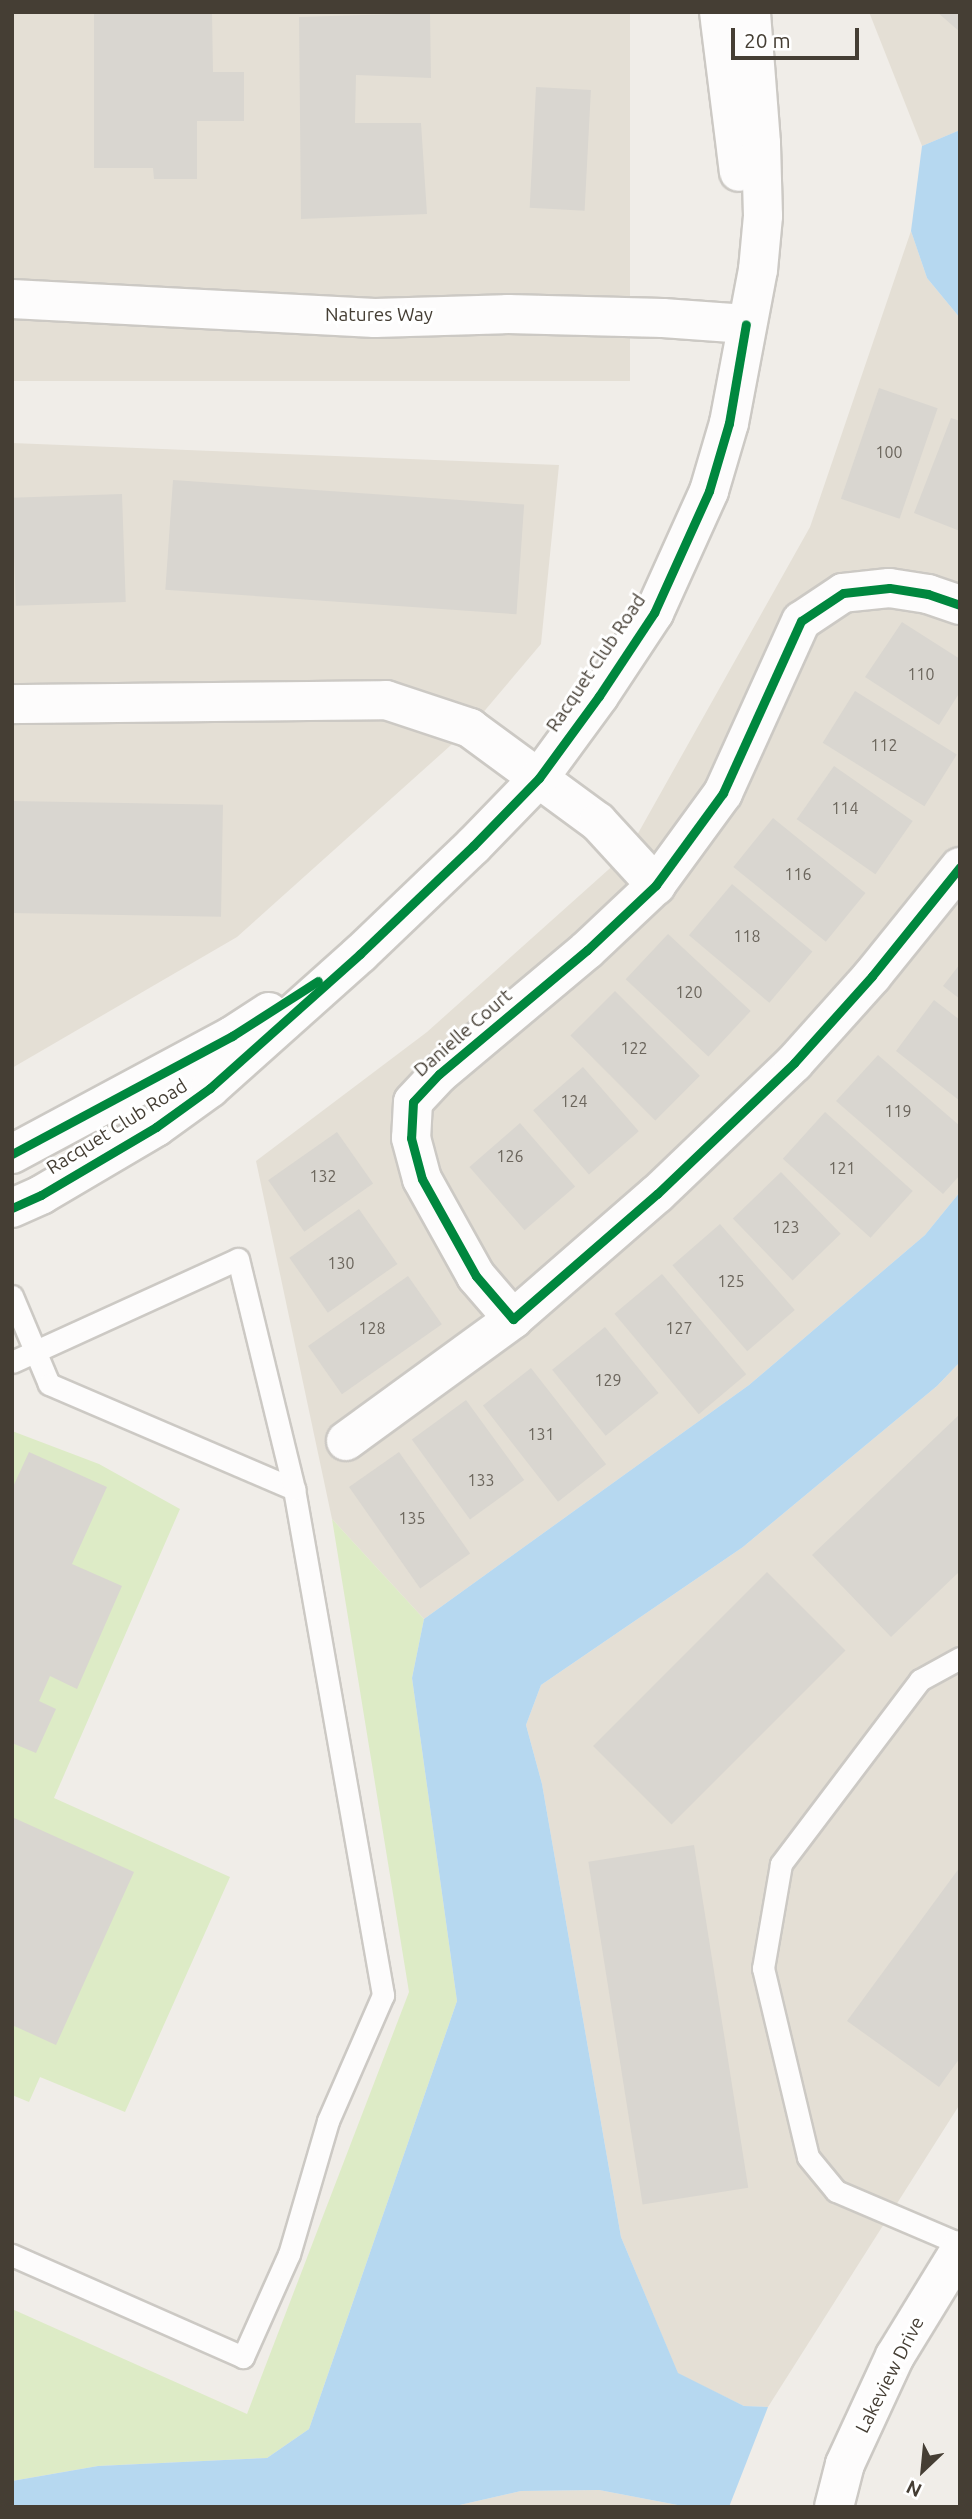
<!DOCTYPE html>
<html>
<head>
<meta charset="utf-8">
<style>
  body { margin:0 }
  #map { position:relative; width:972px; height:2519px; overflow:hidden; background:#f0ede8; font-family:Ubuntu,sans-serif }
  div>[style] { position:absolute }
  .residential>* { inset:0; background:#e4dfd5; transform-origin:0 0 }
  .green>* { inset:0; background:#ddebc6 }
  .water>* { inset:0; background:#b6d8f0 }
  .building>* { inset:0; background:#d9d6d0; transform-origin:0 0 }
  .roads { filter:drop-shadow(2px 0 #ccc9c4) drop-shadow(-2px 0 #ccc9c4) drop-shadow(0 2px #ccc9c4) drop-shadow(0 -2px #ccc9c4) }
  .service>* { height:21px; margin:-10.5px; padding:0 10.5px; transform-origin:10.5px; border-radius:10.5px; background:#fdfcfc }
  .minor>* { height:38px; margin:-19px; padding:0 19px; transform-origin:19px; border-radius:19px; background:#fdfcfc }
  .tertiary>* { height:38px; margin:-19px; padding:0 19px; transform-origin:19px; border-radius:19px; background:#fdfcfc }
  .cycleway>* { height:9px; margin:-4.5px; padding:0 4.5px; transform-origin:4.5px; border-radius:4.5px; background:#00873e }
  span { translate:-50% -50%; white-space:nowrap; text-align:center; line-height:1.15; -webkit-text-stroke:6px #fff; paint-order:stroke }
  .number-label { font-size:16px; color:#6b655c }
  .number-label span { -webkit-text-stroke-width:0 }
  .street-label { font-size:19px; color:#453e34 }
  .frame { position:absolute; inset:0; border:14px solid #453e34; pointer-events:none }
  .north { position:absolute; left:888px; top:2435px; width:70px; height:70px; -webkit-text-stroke:5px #fff; paint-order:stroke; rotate:206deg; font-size:19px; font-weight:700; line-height:28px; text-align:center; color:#453e34 }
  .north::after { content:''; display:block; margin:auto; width:24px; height:32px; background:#453e34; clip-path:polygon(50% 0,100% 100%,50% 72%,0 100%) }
  .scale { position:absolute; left:731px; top:28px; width:128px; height:32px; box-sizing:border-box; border:4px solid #453e34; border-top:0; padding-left:9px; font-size:21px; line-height:24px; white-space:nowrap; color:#453e34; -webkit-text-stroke:5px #fff; paint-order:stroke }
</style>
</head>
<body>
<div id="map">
  <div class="residential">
    <div style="left:12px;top:12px;width:618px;height:369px"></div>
    <div style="clip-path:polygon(869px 12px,960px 12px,960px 130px,922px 146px)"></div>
    <div style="clip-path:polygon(911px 231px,927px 278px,960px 318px,960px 1192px,925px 1235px,749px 1385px,424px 1619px,332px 1519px,256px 1161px,427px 1032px,627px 853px,810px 527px)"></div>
    <div style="clip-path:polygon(12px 443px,559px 465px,541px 644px,470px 728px,237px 937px,12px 1068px)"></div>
    <div style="clip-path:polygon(960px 1362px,960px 2104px,768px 2407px,744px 2406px,678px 2374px,621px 2237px,542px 1784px,526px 1725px,541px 1685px,743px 1547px,937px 1386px)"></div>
    <div style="clip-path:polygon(599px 2490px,688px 2507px,451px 2507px,521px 2491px)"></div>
  </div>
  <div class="green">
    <div style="clip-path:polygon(12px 1431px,99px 1464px,180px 1509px,54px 1798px,230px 1877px,125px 2112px,40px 2077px,29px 2102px,12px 2095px)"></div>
    <div style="clip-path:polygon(332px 1519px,424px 1619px,412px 1678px,457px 2001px,309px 2429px,267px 2458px,98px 2466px,12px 2481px,12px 2309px,247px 2414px,409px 1992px)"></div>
  </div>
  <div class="water">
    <div style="clip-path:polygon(960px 130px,960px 318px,927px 278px,911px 231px,922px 146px)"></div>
    <div style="clip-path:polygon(960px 1192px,960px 1362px,937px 1386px,743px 1547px,541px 1685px,526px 1725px,542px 1784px,621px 2237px,678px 2373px,744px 2406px,768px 2407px,729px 2507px,688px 2507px,599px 2490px,521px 2491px,451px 2507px,12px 2507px,12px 2481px,98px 2466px,267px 2458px,309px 2429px,457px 2001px,412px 1678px,424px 1619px,749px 1385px,925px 1235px)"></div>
  </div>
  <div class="building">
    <div style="clip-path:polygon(94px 12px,212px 12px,213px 72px,244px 72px,244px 121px,197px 121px,197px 179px,154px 179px,153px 168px,94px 168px)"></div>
    <div style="clip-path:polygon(937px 12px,960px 12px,960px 32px)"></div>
    <div style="clip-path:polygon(430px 13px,431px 78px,356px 75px,355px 123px,421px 123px,427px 214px,301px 219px,299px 17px)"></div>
    <div style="left:536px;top:87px;width:55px;height:121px;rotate:3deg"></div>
    <div style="left:879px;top:388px;width:62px;height:117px;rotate:19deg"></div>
    <div style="clip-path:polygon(951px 418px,960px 421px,960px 531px,914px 513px)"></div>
    <div style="left:173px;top:480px;width:352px;height:110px;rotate:4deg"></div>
    <div style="left:122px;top:494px;width:108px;height:110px;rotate:88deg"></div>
    <div style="clip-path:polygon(902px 622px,960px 659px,960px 692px,939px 725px,865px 677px)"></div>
    <div style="left:855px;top:691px;width:120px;height:61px;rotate:32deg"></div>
    <div style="left:834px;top:766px;width:96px;height:65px;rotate:35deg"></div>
    <div style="left:12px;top:801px;width:211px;height:112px;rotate:1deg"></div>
    <div style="left:773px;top:818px;width:119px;height:63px;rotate:39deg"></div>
    <div style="left:732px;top:884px;width:105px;height:67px;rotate:40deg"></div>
    <div style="left:668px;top:934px;width:113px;height:62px;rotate:43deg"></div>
    <div style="clip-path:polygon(960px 964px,960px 999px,943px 986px)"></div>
    <div style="left:615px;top:991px;width:120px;height:63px;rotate:45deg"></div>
    <div style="clip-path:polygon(934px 1000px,960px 1020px,960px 1101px,896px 1051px)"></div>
    <div style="clip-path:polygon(878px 1055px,960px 1126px,960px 1175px,943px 1194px,836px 1101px)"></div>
    <div style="left:583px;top:1067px;width:85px;height:66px;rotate:49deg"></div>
    <div style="left:825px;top:1112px;width:118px;height:63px;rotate:42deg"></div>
    <div style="left:520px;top:1123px;width:84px;height:67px;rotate:49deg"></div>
    <div style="left:337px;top:1132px;width:63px;height:84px;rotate:55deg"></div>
    <div style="left:781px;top:1172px;width:86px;height:67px;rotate:46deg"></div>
    <div style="left:359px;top:1209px;width:67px;height:85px;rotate:55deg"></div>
    <div style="left:720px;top:1224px;width:114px;height:63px;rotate:49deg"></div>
    <div style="left:662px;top:1274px;width:131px;height:62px;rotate:50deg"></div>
    <div style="left:408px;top:1276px;width:59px;height:122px;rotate:55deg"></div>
    <div style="left:605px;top:1327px;width:85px;height:68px;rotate:51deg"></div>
    <div style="left:531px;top:1368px;width:122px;height:61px;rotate:52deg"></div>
    <div style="left:466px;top:1400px;width:99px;height:67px;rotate:54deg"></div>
    <div style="clip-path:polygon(960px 1414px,960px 1571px,891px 1637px,812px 1555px)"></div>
    <div style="clip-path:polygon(29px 1452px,107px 1487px,72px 1564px,122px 1586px,77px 1689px,50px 1676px,39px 1701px,56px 1709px,36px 1753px,12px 1743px,12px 1489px)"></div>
    <div style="left:399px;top:1452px;width:124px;height:61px;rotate:55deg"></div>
    <div style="left:767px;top:1572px;width:111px;height:246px;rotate:45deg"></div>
    <div style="clip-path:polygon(12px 1817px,134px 1872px,56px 2045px,12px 2025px)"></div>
    <div style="left:694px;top:1845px;width:347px;height:107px;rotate:81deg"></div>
    <div style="clip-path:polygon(960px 1867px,960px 2058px,939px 2087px,847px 2021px)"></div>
  </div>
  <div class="roads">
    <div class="service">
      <div style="left:12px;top:1296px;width:95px;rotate:67.2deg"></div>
      <div style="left:49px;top:1384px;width:267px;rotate:23.2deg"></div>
      <div style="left:294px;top:1489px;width:514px;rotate:80.02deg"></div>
      <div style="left:383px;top:1995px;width:137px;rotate:113.6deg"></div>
      <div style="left:328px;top:2121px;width:139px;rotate:106.3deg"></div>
      <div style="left:289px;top:2254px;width:113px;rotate:114.1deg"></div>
      <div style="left:243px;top:2357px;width:253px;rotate:-156.2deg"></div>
      <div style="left:12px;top:1362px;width:248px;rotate:-24.5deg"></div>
      <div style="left:238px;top:1259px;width:237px;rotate:76.3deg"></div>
      <div style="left:960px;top:1658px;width:46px;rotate:151.2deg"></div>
      <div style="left:920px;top:1680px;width:231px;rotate:127.1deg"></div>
      <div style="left:781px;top:1864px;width:106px;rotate:99.8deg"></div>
      <div style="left:763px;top:1968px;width:194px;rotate:76.6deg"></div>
      <div style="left:808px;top:2157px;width:44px;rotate:50.5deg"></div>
      <div style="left:836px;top:2191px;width:135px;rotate:23.1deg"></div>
    </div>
    <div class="minor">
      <div style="left:12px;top:299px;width:363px;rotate:3deg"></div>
      <div style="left:375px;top:318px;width:133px;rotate:-1.7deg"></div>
      <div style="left:508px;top:314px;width:155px;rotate:1.5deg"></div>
      <div style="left:663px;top:318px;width:83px;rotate:4.1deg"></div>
      <div style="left:960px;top:605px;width:34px;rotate:-161deg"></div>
      <div style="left:928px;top:594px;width:39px;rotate:-171deg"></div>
      <div style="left:889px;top:588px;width:46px;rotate:173.8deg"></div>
      <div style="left:843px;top:593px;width:50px;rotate:146.3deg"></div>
      <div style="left:801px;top:621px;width:189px;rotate:114.4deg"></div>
      <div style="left:723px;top:793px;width:114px;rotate:126.1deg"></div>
      <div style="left:656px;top:885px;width:95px;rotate:136.7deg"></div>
      <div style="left:587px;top:950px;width:193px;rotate:140deg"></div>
      <div style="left:439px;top:1074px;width:38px;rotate:133deg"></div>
      <div style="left:413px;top:1102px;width:36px;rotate:93deg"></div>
      <div style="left:411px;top:1138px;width:42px;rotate:75deg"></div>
      <div style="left:422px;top:1179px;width:111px;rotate:60.9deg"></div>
      <div style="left:476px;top:1276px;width:57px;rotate:49.3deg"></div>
      <div style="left:513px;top:1319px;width:191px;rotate:-41deg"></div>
      <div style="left:657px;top:1194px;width:190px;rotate:-43.7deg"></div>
      <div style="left:794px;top:1063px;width:117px;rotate:-48.1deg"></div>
      <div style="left:872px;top:976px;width:140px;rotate:-51.1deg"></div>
      <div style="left:12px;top:704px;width:374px;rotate:-0.6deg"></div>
      <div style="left:386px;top:700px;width:89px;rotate:18.4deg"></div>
      <div style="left:470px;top:728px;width:159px;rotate:36.3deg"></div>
      <div style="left:598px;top:822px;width:86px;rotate:47.4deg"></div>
      <div style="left:346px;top:1441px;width:207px;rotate:-36.1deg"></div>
    </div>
    <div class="tertiary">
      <div style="left:719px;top:12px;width:161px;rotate:82.9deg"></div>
      <div style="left:12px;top:1154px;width:250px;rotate:-28.2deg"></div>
      <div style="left:232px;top:1036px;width:44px;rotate:-33deg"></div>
      <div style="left:12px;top:1208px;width:32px;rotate:-24deg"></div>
      <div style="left:41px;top:1195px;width:134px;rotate:-30.6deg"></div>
      <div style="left:156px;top:1127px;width:67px;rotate:-35.8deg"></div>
      <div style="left:210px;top:1088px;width:201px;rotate:-41.8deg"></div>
      <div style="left:360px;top:954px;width:156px;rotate:-43.7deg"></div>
      <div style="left:473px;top:846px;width:95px;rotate:-45.9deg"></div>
      <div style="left:539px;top:778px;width:102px;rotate:-53.8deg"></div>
      <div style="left:599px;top:696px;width:100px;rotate:-56.5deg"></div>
      <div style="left:654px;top:613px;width:134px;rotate:-65.7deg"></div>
      <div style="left:709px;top:491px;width:71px;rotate:-73.6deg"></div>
      <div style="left:729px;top:423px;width:156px;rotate:-79.3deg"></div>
      <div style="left:758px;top:270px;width:54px;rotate:-84.7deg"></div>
      <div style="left:763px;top:216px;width:73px;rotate:-91.6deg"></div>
      <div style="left:761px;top:143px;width:131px;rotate:-94.4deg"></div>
      <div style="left:834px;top:2507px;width:44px;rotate:-75.7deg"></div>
      <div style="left:845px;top:2464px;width:119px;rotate:-65.2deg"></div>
      <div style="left:895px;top:2356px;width:124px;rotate:-58.5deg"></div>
    </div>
  </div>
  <div class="cycleway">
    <div style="left:960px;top:605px;width:34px;rotate:-161deg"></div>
    <div style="left:928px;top:594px;width:39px;rotate:-171deg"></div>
    <div style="left:889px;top:588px;width:46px;rotate:173.8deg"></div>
    <div style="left:843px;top:593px;width:50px;rotate:146.3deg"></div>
    <div style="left:801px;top:621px;width:189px;rotate:114.4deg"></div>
    <div style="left:723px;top:793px;width:114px;rotate:126.1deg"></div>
    <div style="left:656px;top:885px;width:95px;rotate:136.7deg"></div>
    <div style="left:587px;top:950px;width:193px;rotate:140deg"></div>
    <div style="left:439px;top:1074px;width:38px;rotate:133deg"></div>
    <div style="left:413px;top:1102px;width:36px;rotate:93deg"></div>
    <div style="left:411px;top:1138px;width:42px;rotate:75deg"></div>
    <div style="left:422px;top:1179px;width:111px;rotate:60.9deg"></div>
    <div style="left:476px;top:1276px;width:57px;rotate:49.3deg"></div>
    <div style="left:513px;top:1319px;width:191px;rotate:-41deg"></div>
    <div style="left:657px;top:1194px;width:190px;rotate:-43.7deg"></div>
    <div style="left:794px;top:1063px;width:117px;rotate:-48.1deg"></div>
    <div style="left:872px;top:976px;width:140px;rotate:-51.1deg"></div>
    <div style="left:12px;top:1154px;width:250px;rotate:-28.2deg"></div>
    <div style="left:232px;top:1036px;width:102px;rotate:-32.6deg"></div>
    <div style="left:12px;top:1208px;width:32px;rotate:-24deg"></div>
    <div style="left:41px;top:1195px;width:134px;rotate:-30.6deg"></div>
    <div style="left:156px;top:1127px;width:67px;rotate:-35.8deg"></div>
    <div style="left:210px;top:1088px;width:201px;rotate:-41.8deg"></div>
    <div style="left:360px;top:954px;width:156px;rotate:-43.7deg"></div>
    <div style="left:473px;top:846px;width:95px;rotate:-45.9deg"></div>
    <div style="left:539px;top:778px;width:102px;rotate:-53.8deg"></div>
    <div style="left:599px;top:696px;width:100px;rotate:-56.5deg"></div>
    <div style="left:654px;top:613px;width:134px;rotate:-65.7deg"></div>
    <div style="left:709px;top:491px;width:71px;rotate:-73.6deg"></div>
    <div style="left:729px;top:423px;width:100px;rotate:-80.3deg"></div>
  </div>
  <div class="number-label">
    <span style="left:889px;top:452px">100</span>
    <span style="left:921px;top:674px">110</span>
    <span style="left:884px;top:745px">112</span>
    <span style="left:845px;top:808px">114</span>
    <span style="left:798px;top:874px">116</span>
    <span style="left:747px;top:936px">118</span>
    <span style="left:689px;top:992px">120</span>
    <span style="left:634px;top:1048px">122</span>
    <span style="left:574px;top:1101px">124</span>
    <span style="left:898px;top:1111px">119</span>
    <span style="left:510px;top:1156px">126</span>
    <span style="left:842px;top:1168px">121</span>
    <span style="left:323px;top:1176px">132</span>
    <span style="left:786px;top:1227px">123</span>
    <span style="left:341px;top:1263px">130</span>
    <span style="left:731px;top:1281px">125</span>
    <span style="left:372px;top:1328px">128</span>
    <span style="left:679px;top:1328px">127</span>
    <span style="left:608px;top:1380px">129</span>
    <span style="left:541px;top:1434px">131</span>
    <span style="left:481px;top:1480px">133</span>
    <span style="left:412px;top:1518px">135</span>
  </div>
  <div class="street-label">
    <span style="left:379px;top:315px">Natures Way</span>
    <span style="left:596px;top:663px;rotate:-56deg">Racquet Club Road</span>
    <span style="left:463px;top:1033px;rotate:-41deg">Danielle Court</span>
    <span style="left:117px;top:1127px;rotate:-32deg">Racquet Club Road</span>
    <span style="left:890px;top:2375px;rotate:-63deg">Lakeview Drive</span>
  </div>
  <div class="frame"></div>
  <div class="north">N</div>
  <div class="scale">20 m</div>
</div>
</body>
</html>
